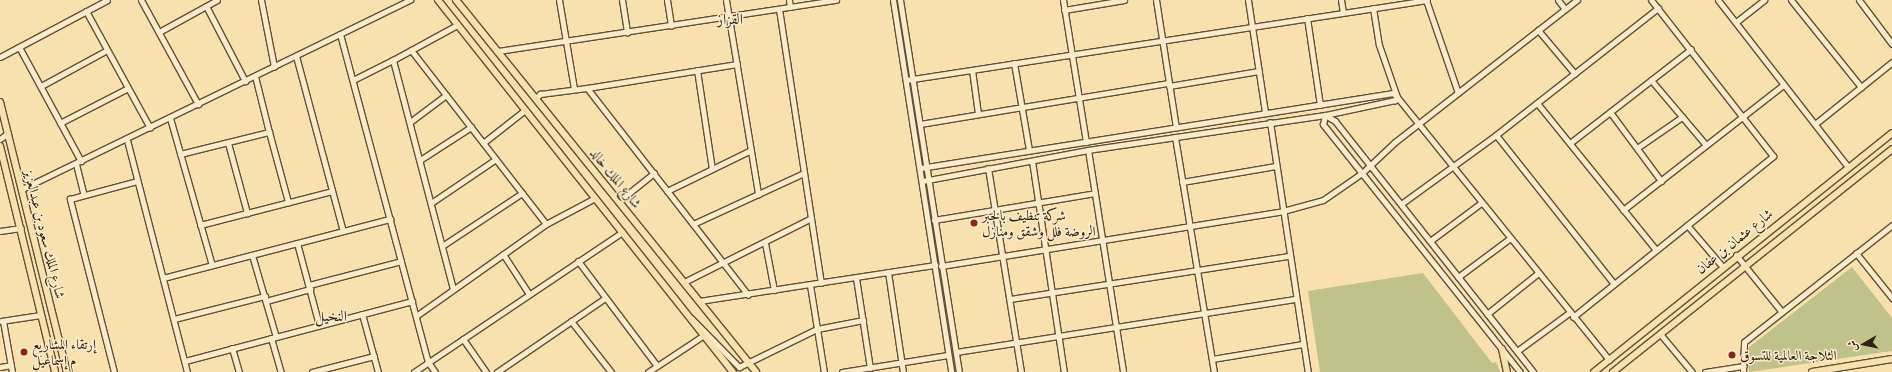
<!DOCTYPE html>
<html>
<head>
<meta charset="utf-8">
<style>
  body { margin:0 }
  #map { position:relative; width:1892px; height:372px; overflow:hidden; background:#f8e1af; font-family:"EB Garamond",Amiri,serif }
  div>[style] { position:absolute }
  .green>* { inset:0; background:#bfc28a }
  .roads { filter:drop-shadow(1px 0 #625038) drop-shadow(-1px 0 #625038) drop-shadow(0 1px #625038) drop-shadow(0 -1px #625038) }
  .minor>* { height:5px; margin:-2.5px; padding:0 2.5px; transform-origin:2.5px; border-radius:2.5px; background:#faeccb }
  .major>* { height:6px; margin:-3px; padding:0 3px; transform-origin:3px; border-radius:3px; background:#f8e1af }
  .dots>* { width:11px; height:11px; translate:-50% -50%; box-sizing:border-box; border:2px solid #faeccb; border-radius:50% }
  span { translate:-50% -50%; white-space:nowrap; text-align:center; line-height:1.15; -webkit-text-stroke:3px #faeccb; paint-order:stroke }
  .street-label { font-size:14px; color:#302010 }
  .poi-label { font-size:14px; color:#302010 }
  .left { translate:0 -50%; text-align:left }
  .neighbourhood-label { font-size:15px; color:#302010 }
  .north { position:absolute; left:1844px; top:324px; width:40px; height:40px; -webkit-text-stroke:3px #faeccb; paint-order:stroke; rotate:261deg; font-size:11px; font-weight:700; line-height:16px; text-align:center; color:#302010 }
  .north::after { content:''; display:block; margin:auto; width:14px; height:18px; background:#302010; clip-path:polygon(50% 0,100% 100%,50% 72%,0 100%) }
</style>
</head>
<body>
<div id="map">
  <div class="green">
    <div style="clip-path:polygon(1852px 267px,1892px 318px,1892px 351px,1749px 372px,1748px 348px)"></div>
    <div style="clip-path:polygon(1423px 273px,1492px 363px,1496px 362px,1500px 372px,1320px 372px,1308px 291px)"></div>
  </div>
  <div class="roads">
    <div class="minor">
      <div style="left:141px;top:0;width:119px;rotate:61.3deg"></div>
      <div style="left:261px;top:0;width:68px;rotate:79deg"></div>
      <div style="left:559px;top:0;width:90px;rotate:80.4deg"></div>
      <div style="left:622px;top:0;width:33px;rotate:81deg"></div>
      <div style="left:667px;top:0;width:26px;rotate:81deg"></div>
      <div style="left:726px;top:0;width:197px;rotate:80.6deg"></div>
      <div style="left:789px;top:0;width:7px;rotate:82deg"></div>
      <div style="left:893px;top:0;width:376px;rotate:81.1deg"></div>
      <div style="left:900px;top:0;width:377px;rotate:81deg"></div>
      <div style="left:1063px;top:0;width:144px;rotate:80.8deg"></div>
      <div style="left:1156px;top:0;width:129px;rotate:81.1deg"></div>
      <div style="left:1248px;top:0;width:114px;rotate:81.4deg"></div>
      <div style="left:1341px;top:0;width:12px;rotate:81deg"></div>
      <div style="left:1426px;top:0;width:98px;rotate:71deg"></div>
      <div style="left:1558px;top:0;width:11px;rotate:52deg"></div>
      <div style="left:1718px;top:0;width:212px;rotate:52.1deg"></div>
      <div style="left:1791px;top:0;width:112px;rotate:51.2deg"></div>
      <div style="left:1859px;top:0;width:55px;rotate:53.1deg"></div>
      <div style="left:206px;top:6px;width:85px;rotate:62.5deg"></div>
      <div style="left:1373px;top:8px;width:37px;rotate:81deg"></div>
      <div style="left:1379px;top:45px;width:55px;rotate:70.9deg"></div>
      <div style="left:1397px;top:97px;width:338px;rotate:51.1deg"></div>
      <div style="left:779px;top:9px;width:277px;rotate:81.3deg"></div>
      <div style="left:1064px;top:10px;width:61px;rotate:-9.5deg"></div>
      <div style="left:86px;top:11px;width:133px;rotate:61.3deg"></div>
      <div style="left:1307px;top:18px;width:88px;rotate:81.5deg"></div>
      <div style="left:1736px;top:22px;width:36px;rotate:-38deg"></div>
      <div style="left:1538px;top:30px;width:57px;rotate:49.9deg"></div>
      <div style="left:159px;top:32px;width:66px;rotate:-28.9deg"></div>
      <div style="left:340px;top:34px;width:340px;rotate:75deg"></div>
      <div style="left:428px;top:362px;width:12px;rotate:55deg"></div>
      <div style="left:19px;top:47px;width:130px;rotate:61.5deg"></div>
      <div style="left:411px;top:50px;width:220px;rotate:52.2deg"></div>
      <div style="left:498px;top:51px;width:342px;rotate:-8.6deg"></div>
      <div style="left:296px;top:56px;width:181px;rotate:75deg"></div>
      <div style="left:0;top:57px;width:121px;rotate:-28deg"></div>
      <div style="left:1014px;top:63px;width:88px;rotate:80.2deg"></div>
      <div style="left:697px;top:70px;width:100px;rotate:81.4deg"></div>
      <div style="left:972px;top:70px;width:44px;rotate:82.2deg"></div>
      <div style="left:255px;top:76px;width:58px;rotate:76deg"></div>
      <div style="left:353px;top:80px;width:45px;rotate:-26.6deg"></div>
      <div style="left:906px;top:80px;width:527px;rotate:-8.73deg"></div>
      <div style="left:1651px;top:80px;width:85px;rotate:49.8deg"></div>
      <div style="left:41px;top:86px;width:75px;rotate:-28.6deg"></div>
      <div style="left:1169px;top:86px;width:91px;rotate:-9.5deg"></div>
      <div style="left:587px;top:88px;width:152px;rotate:-9.1deg"></div>
      <div style="left:536px;top:98px;width:6px;rotate:-45deg"></div>
      <div style="left:540px;top:94px;width:47px;rotate:-7.3deg"></div>
      <div style="left:587px;top:88px;width:262px;rotate:52.1deg"></div>
      <div style="left:1537px;top:103px;width:189px;rotate:51deg"></div>
      <div style="left:1610px;top:112px;width:86px;rotate:53.5deg"></div>
      <div style="left:170px;top:118px;width:153px;rotate:74.1deg"></div>
      <div style="left:410px;top:122px;width:45px;rotate:-36.9deg"></div>
      <div style="left:1270px;top:122px;width:253px;rotate:81.4deg"></div>
      <div style="left:60px;top:123px;width:76px;rotate:-27.2deg"></div>
      <div style="left:920px;top:124px;width:252px;rotate:-9.4deg"></div>
      <div style="left:1815px;top:124px;width:99px;rotate:-38.8deg"></div>
      <div style="left:1496px;top:135px;width:190px;rotate:51.6deg"></div>
      <div style="left:1175px;top:137px;width:238px;rotate:80.6deg"></div>
      <div style="left:0;top:139px;width:10px;rotate:-37deg"></div>
      <div style="left:127px;top:140px;width:240px;rotate:75.5deg"></div>
      <div style="left:228px;top:143px;width:73px;rotate:74.8deg"></div>
      <div style="left:483px;top:143px;width:53px;rotate:-38.2deg"></div>
      <div style="left:1570px;top:143px;width:153px;rotate:-37.8deg"></div>
      <div style="left:1637px;top:148px;width:55px;rotate:-34.6deg"></div>
      <div style="left:1088px;top:150px;width:225px;rotate:81deg"></div>
      <div style="left:180px;top:154px;width:92px;rotate:-13.9deg"></div>
      <div style="left:269px;top:132px;width:73px;rotate:74.8deg"></div>
      <div style="left:420px;top:160px;width:61px;rotate:-32.9deg"></div>
      <div style="left:1032px;top:161px;width:213px;rotate:81.4deg"></div>
      <div style="left:76px;top:164px;width:32px;rotate:76deg"></div>
      <div style="left:920px;top:168px;width:479px;rotate:-9deg"></div>
      <div style="left:1393px;top:93px;width:6px;rotate:45deg"></div>
      <div style="left:1397px;top:97px;width:4px;rotate:124deg"></div>
      <div style="left:1395px;top:100px;width:72px;rotate:167.9deg"></div>
      <div style="left:1325px;top:115px;width:240px;rotate:171.6deg"></div>
      <div style="left:1088px;top:150px;width:169px;rotate:169.4deg"></div>
      <div style="left:988px;top:168px;width:207px;rotate:80.8deg"></div>
      <div style="left:1182px;top:182px;width:95px;rotate:-9.7deg"></div>
      <div style="left:22px;top:189px;width:432px;rotate:-26deg"></div>
      <div style="left:667px;top:191px;width:93px;rotate:-26deg"></div>
      <div style="left:619px;top:201px;width:45px;rotate:-38.7deg"></div>
      <div style="left:431px;top:203px;width:78px;rotate:-34.1deg"></div>
      <div style="left:1401px;top:204px;width:117px;rotate:-36deg"></div>
      <div style="left:1496px;top:135px;width:206px;rotate:-38.1deg"></div>
      <div style="left:1623px;top:210px;width:204px;rotate:-38deg"></div>
      <div style="left:934px;top:220px;width:163px;rotate:-9.5deg"></div>
      <div style="left:693px;top:224px;width:122px;rotate:-24.7deg"></div>
      <div style="left:200px;top:225px;width:136px;rotate:-14.4deg"></div>
      <div style="left:1687px;top:225px;width:54px;rotate:49.5deg"></div>
      <div style="left:0;top:231px;width:21px;rotate:-8deg"></div>
      <div style="left:1430px;top:241px;width:64px;rotate:-36.7deg"></div>
      <div style="left:297px;top:243px;width:85px;rotate:75deg"></div>
      <div style="left:765px;top:243px;width:48px;rotate:79.2deg"></div>
      <div style="left:442px;top:246px;width:96px;rotate:-33.5deg"></div>
      <div style="left:1856px;top:253px;width:58px;rotate:51.3deg"></div>
      <div style="left:503px;top:254px;width:48px;rotate:57deg"></div>
      <div style="left:252px;top:255px;width:85px;rotate:73.7deg"></div>
      <div style="left:1736px;top:255px;width:73px;rotate:51.1deg"></div>
      <div style="left:578px;top:261px;width:131px;rotate:53deg"></div>
      <div style="left:941px;top:266px;width:346px;rotate:-9.1deg"></div>
      <div style="left:1283px;top:211px;width:41px;rotate:-15.4deg"></div>
      <div style="left:1323px;top:200px;width:47px;rotate:-34.7deg"></div>
      <div style="left:1362px;top:173px;width:45px;rotate:-43.2deg"></div>
      <div style="left:1395px;top:142px;width:231px;rotate:-38deg"></div>
      <div style="left:888px;top:272px;width:101px;rotate:81.5deg"></div>
      <div style="left:1458px;top:277px;width:64px;rotate:-36.7deg"></div>
      <div style="left:163px;top:278px;width:235px;rotate:-14.6deg"></div>
      <div style="left:856px;top:278px;width:91px;rotate:81.2deg"></div>
      <div style="left:684px;top:282px;width:142px;rotate:-26.7deg"></div>
      <div style="left:309px;top:285px;width:95px;rotate:-14.6deg"></div>
      <div style="left:810px;top:285px;width:88px;rotate:80.9deg"></div>
      <div style="left:453px;top:289px;width:237px;rotate:-104.7deg"></div>
      <div style="left:393px;top:60px;width:73px;rotate:-28.7deg"></div>
      <div style="left:1010px;top:299px;width:282px;rotate:-8.8deg"></div>
      <div style="left:266px;top:301px;width:46px;rotate:-15.3deg"></div>
      <div style="left:699px;top:301px;width:239px;rotate:-8.7deg"></div>
      <div style="left:362px;top:314px;width:60px;rotate:74.6deg"></div>
      <div style="left:1487px;top:314px;width:64px;rotate:-38.7deg"></div>
      <div style="left:416px;top:316px;width:159px;rotate:-35.3deg"></div>
      <div style="left:546px;top:224px;width:55px;rotate:-28deg"></div>
      <div style="left:1573px;top:317px;width:257px;rotate:-38.8deg"></div>
      <div style="left:1773px;top:156px;width:198px;rotate:-128deg"></div>
      <div style="left:691px;top:318px;width:69px;rotate:45.6deg"></div>
      <div style="left:739px;top:367px;width:87px;rotate:-26deg"></div>
      <div style="left:817px;top:329px;width:47px;rotate:-11.1deg"></div>
      <div style="left:174px;top:319px;width:94px;rotate:-14.2deg"></div>
      <div style="left:1px;top:321px;width:40px;rotate:-8.5deg"></div>
      <div style="left:3px;top:321px;width:52px;rotate:80deg"></div>
      <div style="left:571px;top:321px;width:65px;rotate:51.9deg"></div>
      <div style="left:1661px;top:335px;width:48px;rotate:50deg"></div>
      <div style="left:271px;top:338px;width:35px;rotate:74deg"></div>
      <div style="left:463px;top:339px;width:40px;rotate:55.1deg"></div>
      <div style="left:232px;top:348px;width:25px;rotate:74deg"></div>
      <div style="left:1517px;top:351px;width:66px;rotate:-36.3deg"></div>
      <div style="left:956px;top:352px;width:343px;rotate:-8.9deg"></div>
      <div style="left:1212px;top:359px;width:92px;rotate:-9.4deg"></div>
      <div style="left:185px;top:361px;width:235px;rotate:-14.8deg"></div>
      <div style="left:0;top:367px;width:11px;rotate:-10deg"></div>
      <div style="left:114px;top:372px;width:179px;rotate:-104.3deg"></div>
      <div style="left:70px;top:199px;width:69px;rotate:-15deg"></div>
      <div style="left:312px;top:372px;width:64px;rotate:-14.5deg"></div>
      <div style="left:414px;top:372px;width:251px;rotate:-33.9deg"></div>
      <div style="left:497px;top:372px;width:131px;rotate:-34.4deg"></div>
      <div style="left:648px;top:372px;width:67px;rotate:-33.5deg"></div>
      <div style="left:842px;top:372px;width:107px;rotate:-9.1deg"></div>
      <div style="left:1520px;top:372px;width:317px;rotate:-128.5deg"></div>
      <div style="left:1323px;top:124px;width:9px;rotate:-77deg"></div>
      <div style="left:1325px;top:115px;width:12px;rotate:31deg"></div>
      <div style="left:1335px;top:121px;width:320px;rotate:51.7deg"></div>
      <div style="left:1705px;top:372px;width:39px;rotate:-9deg"></div>
      <div style="left:1743px;top:372px;width:30px;rotate:-88deg"></div>
      <div style="left:1744px;top:342px;width:189px;rotate:-38.3deg"></div>
    </div>
    <div class="major">
      <div style="left:438px;top:0;width:475px;rotate:51.6deg"></div>
      <div style="left:456px;top:0;width:478px;rotate:51.1deg"></div>
      <div style="left:0;top:102px;width:278px;rotate:76.1deg"></div>
      <div style="left:0;top:146px;width:233px;rotate:76.3deg"></div>
      <div style="left:1502px;top:349px;width:24px;rotate:78deg"></div>
      <div style="left:1594px;top:372px;width:382px;rotate:-38.7deg"></div>
      <div style="left:1613px;top:372px;width:357px;rotate:-38.6deg"></div>
      <div style="left:1812px;top:372px;width:81px;rotate:-9.2deg"></div>
    </div>
  </div>
  <div class="dots">
    <div style="left:974px;top:223px;background:#8f2418"></div>
    <div style="left:24px;top:352px;background:#8f2418"></div>
    <div style="left:1732px;top:355px;background:#8f2418"></div>
  </div>
  <div class="street-label">
    <span style="left:616px;top:178px;rotate:51deg">شارع الملك خالد</span>
    <span style="left:45px;top:234px;rotate:76deg">شارع الملك سعود بن عبدالعزيز</span>
    <span style="left:1734px;top:241px;rotate:-39deg">شارع عثمان بن عفان</span>
  </div>
  <div class="poi-label">
    <span class="left" style="left:982px;top:223px">شركة تنظيف بالخبر<br>الروضة فلل وشقق ومنازل</span>
    <span class="left" style="left:32px;top:352px">إرتقاء المشاريع<br>م إسماعيل</span>
    <span class="left" style="left:1740px;top:355px">الثلاجة العالمية للتسوق</span>
  </div>
  <div class="neighbourhood-label">
    <span style="left:730px;top:19px">القزاز</span>
    <span style="left:331px;top:316px">النخيل</span>
  </div>
  <div class="north">ش</div>
</div>
</body>
</html>
